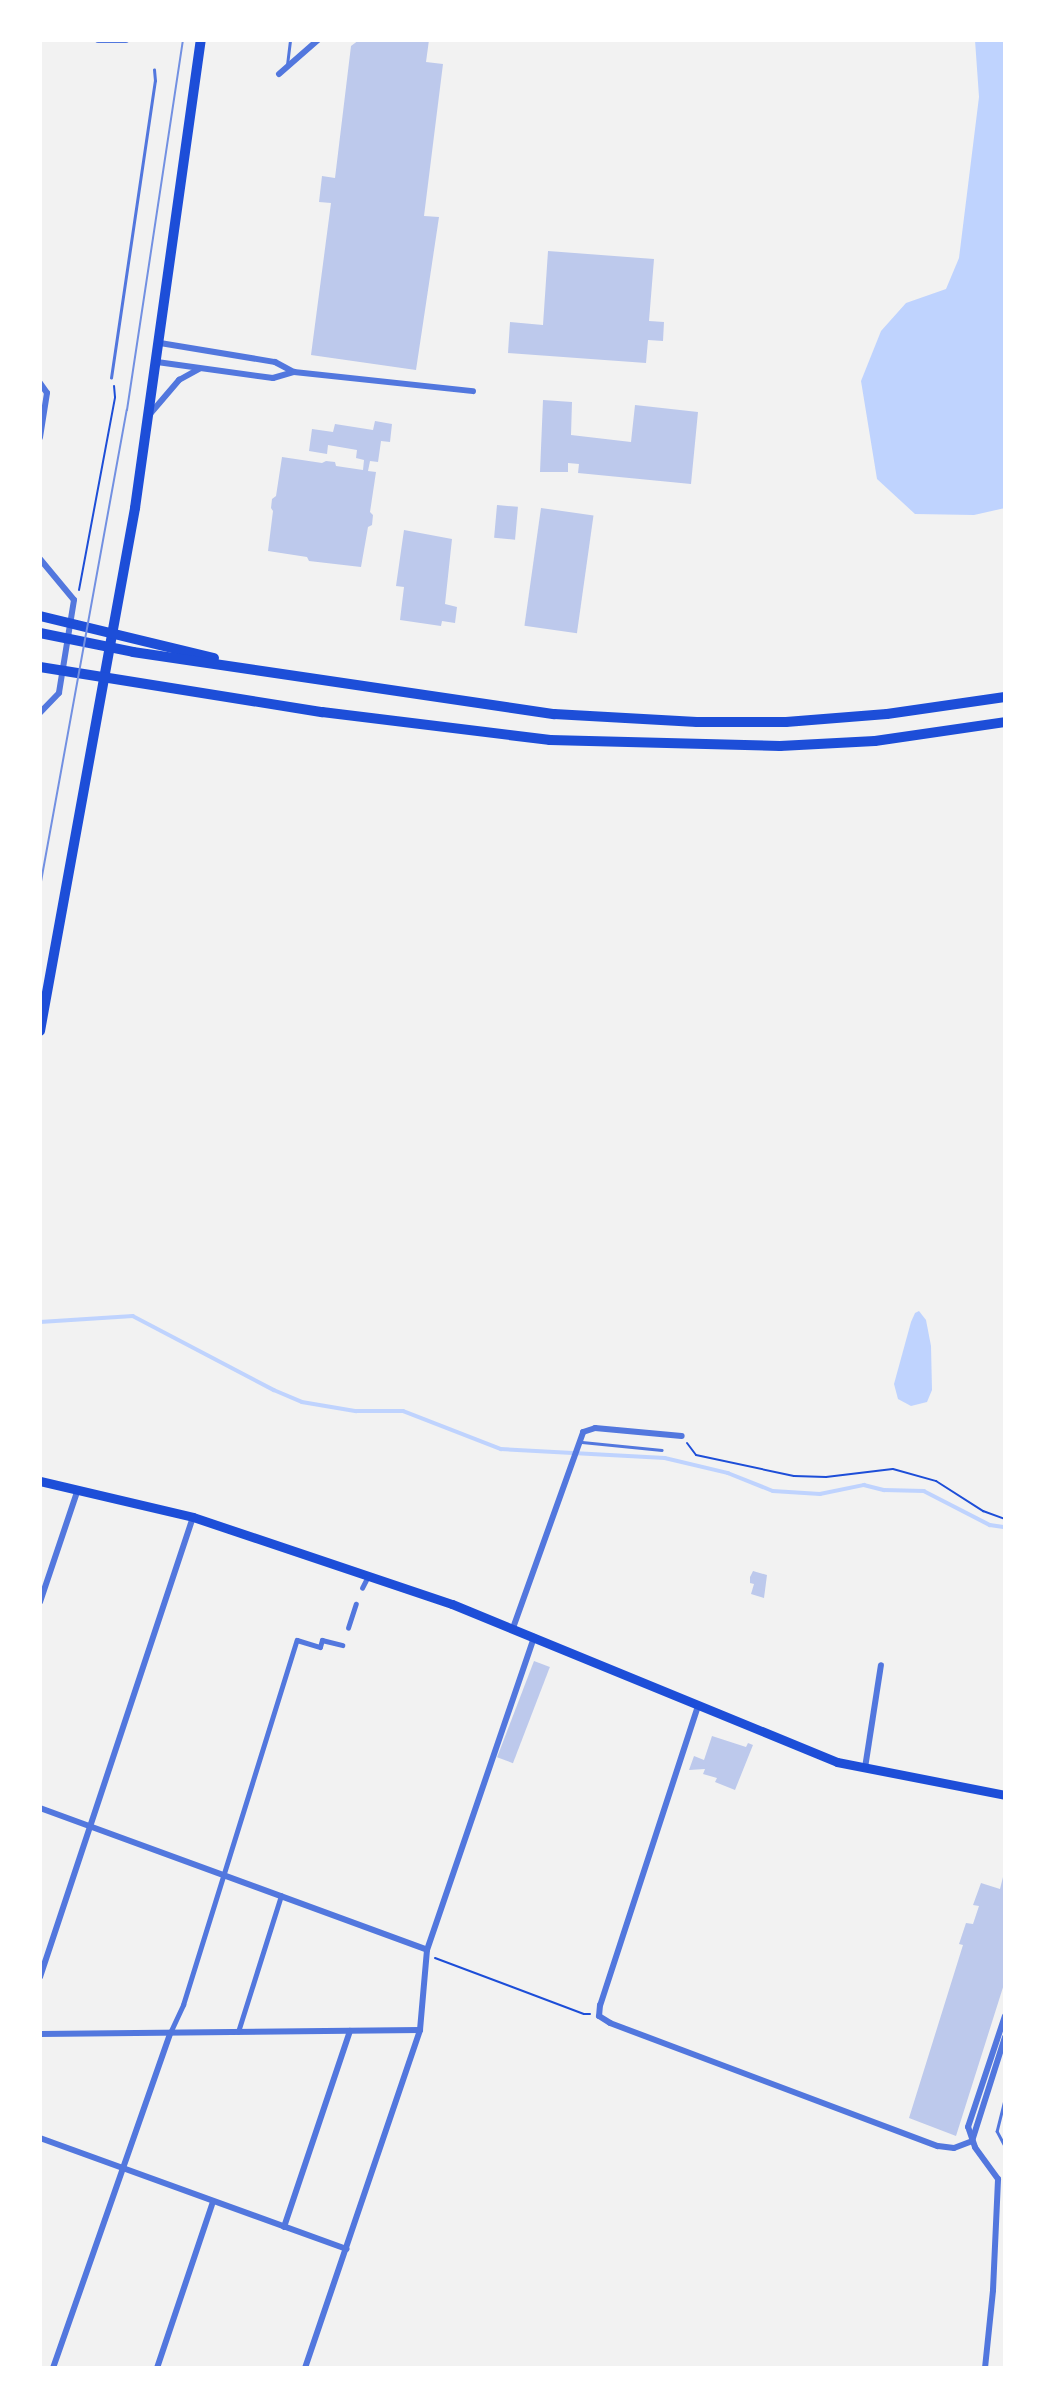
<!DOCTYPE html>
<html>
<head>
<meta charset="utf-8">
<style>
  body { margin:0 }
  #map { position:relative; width:1045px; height:2408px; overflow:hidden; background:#f2f2f2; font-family:Jost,sans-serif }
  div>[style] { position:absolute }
  .water>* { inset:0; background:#bfd3fe }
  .stream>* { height:3.5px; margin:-1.75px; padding:0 1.75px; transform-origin:1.75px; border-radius:1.75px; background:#bfd3fe }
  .building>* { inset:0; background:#bdc9ec; transform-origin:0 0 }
  .path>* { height:2px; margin:-1px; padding:0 1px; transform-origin:1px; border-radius:1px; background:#1d4ed8 }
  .service>* { height:2.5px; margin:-1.25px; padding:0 1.25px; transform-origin:1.25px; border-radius:1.25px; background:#5277de }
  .pedestrian>* { height:4.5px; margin:-2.25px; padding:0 2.25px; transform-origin:2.25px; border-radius:2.25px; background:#5277de }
  .minor>* { height:6px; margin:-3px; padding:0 3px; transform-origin:3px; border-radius:3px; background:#5277de }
  .secondary>* { height:9px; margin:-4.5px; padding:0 4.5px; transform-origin:4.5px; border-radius:4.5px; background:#1d4ed8 }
  .primary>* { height:10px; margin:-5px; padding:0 5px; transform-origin:5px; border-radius:5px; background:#1d4ed8 }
  .motorway>* { height:10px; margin:-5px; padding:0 5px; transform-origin:5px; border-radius:5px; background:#1d4ed8 }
  .tram>* { height:2px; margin:-1px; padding:0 1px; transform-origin:1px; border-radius:1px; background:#7290e2 }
  span { translate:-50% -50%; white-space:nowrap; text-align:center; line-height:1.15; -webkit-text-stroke:5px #fff; paint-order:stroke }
  .frame { position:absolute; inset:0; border:42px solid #fff; pointer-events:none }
</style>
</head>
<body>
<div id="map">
  <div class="water">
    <div style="clip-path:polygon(975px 40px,1005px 40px,1005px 508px,974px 515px,915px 514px,877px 479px,861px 381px,881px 331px,906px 303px,946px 289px,959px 258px,979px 97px)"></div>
    <div style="clip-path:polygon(919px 1311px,926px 1320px,931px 1346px,932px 1390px,927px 1402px,911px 1406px,898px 1399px,894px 1384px,911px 1322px,915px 1313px)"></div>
  </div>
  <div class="stream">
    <div style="left:40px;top:1322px;width:93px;rotate:-3.7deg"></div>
    <div style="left:133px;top:1316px;width:159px;rotate:27.7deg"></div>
    <div style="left:274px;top:1390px;width:30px;rotate:23deg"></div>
    <div style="left:302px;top:1402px;width:55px;rotate:9.5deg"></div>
    <div style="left:356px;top:1411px;width:47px"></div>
    <div style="left:403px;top:1411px;width:105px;rotate:21.2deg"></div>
    <div style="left:501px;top:1449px;width:164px;rotate:3.1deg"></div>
    <div style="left:665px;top:1458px;width:65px;rotate:13.4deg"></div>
    <div style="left:728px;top:1473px;width:48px;rotate:21.8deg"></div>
    <div style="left:773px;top:1491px;width:47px;rotate:3.7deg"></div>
    <div style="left:820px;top:1494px;width:45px;rotate:-11.6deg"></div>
    <div style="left:864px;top:1485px;width:21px;rotate:14deg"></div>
    <div style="left:884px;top:1490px;width:40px;rotate:1.4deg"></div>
    <div style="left:924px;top:1491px;width:74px;rotate:27.3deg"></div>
    <div style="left:990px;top:1525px;width:15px;rotate:8deg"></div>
  </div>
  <div class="building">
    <div style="clip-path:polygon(359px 40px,429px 40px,426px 62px,443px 64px,424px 216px,439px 217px,416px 370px,311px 355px,331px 203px,319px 202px,322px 176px,335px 178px,351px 46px)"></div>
    <div style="clip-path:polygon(548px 251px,654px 259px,649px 321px,664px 322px,663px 341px,648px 340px,646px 363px,508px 353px,510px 322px,543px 325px)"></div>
    <div style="clip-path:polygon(543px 400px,572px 402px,571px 435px,631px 442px,635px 405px,698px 412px,691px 484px,578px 473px,579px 464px,568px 463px,568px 472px,540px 472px)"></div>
    <div style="clip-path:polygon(375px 421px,392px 424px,390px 442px,381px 441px,378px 462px,370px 461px,368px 471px,376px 472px,370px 512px,373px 515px,372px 525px,368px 527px,361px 567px,309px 561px,307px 557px,268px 551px,273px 511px,271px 508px,272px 499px,276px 496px,282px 457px,322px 463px,326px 461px,335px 462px,336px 466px,363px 470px,364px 460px,356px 458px,357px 450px,328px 445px,327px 454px,309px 451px,312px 429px,333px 432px,335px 424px,373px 430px)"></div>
    <div style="left:497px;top:505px;width:21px;height:33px;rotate:5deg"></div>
    <div style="left:541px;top:508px;width:53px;height:119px;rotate:8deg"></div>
    <div style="clip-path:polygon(404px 530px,452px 539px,445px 604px,457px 607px,455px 623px,442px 621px,441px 626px,400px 620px,404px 587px,396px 586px)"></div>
    <div style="clip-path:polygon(753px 1571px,767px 1575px,764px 1598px,751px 1594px,754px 1584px,750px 1583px,750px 1577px)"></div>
    <div style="left:534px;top:1661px;width:17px;height:103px;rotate:21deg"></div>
    <div style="clip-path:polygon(712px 1736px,746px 1747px,748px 1743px,753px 1745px,735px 1790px,715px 1782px,717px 1778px,703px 1774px,705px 1769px,689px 1770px,694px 1756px,704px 1760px)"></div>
    <div style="clip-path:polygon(1004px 1873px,1005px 1981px,956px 2136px,909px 2118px,963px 1945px,959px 1944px,966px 1923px,973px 1924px,979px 1906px,973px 1905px,981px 1883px,1000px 1889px)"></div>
  </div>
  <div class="path">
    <div style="left:79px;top:590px;width:196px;rotate:-79.4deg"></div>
    <div style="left:115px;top:397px;width:11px;rotate:-95deg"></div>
    <div style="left:687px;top:1443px;width:15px;rotate:53deg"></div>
    <div style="left:696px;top:1455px;width:100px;rotate:12.1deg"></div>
    <div style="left:794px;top:1476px;width:32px;rotate:2deg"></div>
    <div style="left:826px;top:1477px;width:67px;rotate:-6.8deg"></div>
    <div style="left:893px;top:1469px;width:45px;rotate:15.6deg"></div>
    <div style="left:936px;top:1481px;width:56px;rotate:32.6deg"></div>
    <div style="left:983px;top:1511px;width:23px;rotate:20deg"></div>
    <div style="left:435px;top:1958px;width:159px;rotate:20.6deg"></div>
    <div style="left:584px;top:2014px;width:6px"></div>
  </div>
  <div class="service">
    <div style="left:287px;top:65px;width:25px;rotate:-83deg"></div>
    <div style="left:111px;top:378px;width:300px;rotate:-81.6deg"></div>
    <div style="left:155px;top:81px;width:11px;rotate:-95deg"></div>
    <div style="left:582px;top:1442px;width:80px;rotate:5.7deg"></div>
    <div style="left:1005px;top:2100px;width:32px;rotate:104deg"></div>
    <div style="left:997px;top:2131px;width:17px;rotate:62deg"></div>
  </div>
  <div class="pedestrian">
    <div style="left:362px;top:1588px;width:13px;rotate:-63deg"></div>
    <div style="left:348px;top:1628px;width:25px;rotate:-72deg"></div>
    <div style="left:238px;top:2032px;width:143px;rotate:-72.5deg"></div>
    <div style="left:170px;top:2033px;width:31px;rotate:-65deg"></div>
    <div style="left:183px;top:2005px;width:382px;rotate:-72.7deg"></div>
    <div style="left:297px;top:1640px;width:24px;rotate:17deg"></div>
    <div style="left:320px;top:1647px;width:7px;rotate:-74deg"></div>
    <div style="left:322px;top:1640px;width:21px;rotate:14deg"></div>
  </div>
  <div class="minor">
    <div style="left:98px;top:40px;width:28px"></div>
    <div style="left:279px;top:74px;width:52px;rotate:-41.1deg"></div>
    <div style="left:160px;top:343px;width:117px;rotate:9.4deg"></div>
    <div style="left:275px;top:362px;width:21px;rotate:28deg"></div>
    <div style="left:157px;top:362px;width:117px;rotate:7.9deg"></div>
    <div style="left:273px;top:378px;width:22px;rotate:-16deg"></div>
    <div style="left:294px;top:372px;width:180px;rotate:6.1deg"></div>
    <div style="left:40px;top:383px;width:12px;rotate:55deg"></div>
    <div style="left:47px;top:393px;width:45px;rotate:99deg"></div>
    <div style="left:150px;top:414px;width:45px;rotate:-49.5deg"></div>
    <div style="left:179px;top:380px;width:23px;rotate:-29deg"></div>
    <div style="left:40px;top:559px;width:53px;rotate:50.3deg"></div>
    <div style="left:74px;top:600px;width:94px;rotate:99.2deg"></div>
    <div style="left:59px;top:693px;width:28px;rotate:134deg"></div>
    <div style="left:40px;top:1602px;width:119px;rotate:-71.4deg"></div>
    <div style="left:513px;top:1628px;width:208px;rotate:-70.3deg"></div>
    <div style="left:583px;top:1432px;width:13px;rotate:-18deg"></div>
    <div style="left:595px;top:1428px;width:87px;rotate:5.3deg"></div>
    <div style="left:698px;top:1706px;width:315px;rotate:108.1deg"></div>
    <div style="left:600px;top:2005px;width:11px;rotate:95deg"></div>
    <div style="left:599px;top:2016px;width:13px;rotate:32deg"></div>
    <div style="left:610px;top:2023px;width:350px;rotate:20.6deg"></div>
    <div style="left:938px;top:2146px;width:16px;rotate:7deg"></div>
    <div style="left:954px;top:2148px;width:19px;rotate:-21deg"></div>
    <div style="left:865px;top:1768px;width:104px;rotate:-81.2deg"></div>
    <div style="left:40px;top:1808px;width:412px;rotate:20.1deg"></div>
    <div style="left:40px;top:1977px;width:485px;rotate:-71.6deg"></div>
    <div style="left:40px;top:2034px;width:380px;rotate:-0.6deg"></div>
    <div style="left:40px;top:2138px;width:326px;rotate:19.9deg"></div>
    <div style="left:972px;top:2141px;width:109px;rotate:-72.4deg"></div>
    <div style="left:284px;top:2227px;width:207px;rotate:-71.4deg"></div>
    <div style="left:53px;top:2368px;width:355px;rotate:-70.7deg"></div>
    <div style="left:157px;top:2368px;width:175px;rotate:-71.4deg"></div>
    <div style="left:305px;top:2368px;width:357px;rotate:-71.2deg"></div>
    <div style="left:420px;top:2030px;width:80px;rotate:-85deg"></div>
    <div style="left:427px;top:1950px;width:331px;rotate:-71.1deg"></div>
    <div style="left:985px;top:2368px;width:78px;rotate:-84.1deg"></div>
    <div style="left:993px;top:2290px;width:111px;rotate:-87.4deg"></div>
    <div style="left:998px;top:2179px;width:39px;rotate:-126deg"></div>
    <div style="left:975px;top:2147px;width:21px;rotate:-109deg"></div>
    <div style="left:968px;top:2127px;width:117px;rotate:-71.6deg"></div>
  </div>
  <div class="secondary">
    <div style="left:40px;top:1481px;width:157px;rotate:13.2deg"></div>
    <div style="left:193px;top:1517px;width:273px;rotate:18.6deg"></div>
    <div style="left:452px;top:1604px;width:416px;rotate:22.3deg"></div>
    <div style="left:837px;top:1762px;width:171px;rotate:11.1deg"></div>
  </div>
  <div class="primary">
    <div style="left:40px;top:1031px;width:532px;rotate:-79.7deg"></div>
    <div style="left:135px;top:508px;width:473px;rotate:-82deg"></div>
  </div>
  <div class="motorway">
    <div style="left:40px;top:616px;width:179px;rotate:13.6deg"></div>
    <div style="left:40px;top:633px;width:95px;rotate:11.5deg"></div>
    <div style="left:133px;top:652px;width:426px;rotate:8.4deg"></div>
    <div style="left:554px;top:714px;width:143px;rotate:3.2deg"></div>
    <div style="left:697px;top:722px;width:89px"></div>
    <div style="left:786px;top:722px;width:101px;rotate:-4.5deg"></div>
    <div style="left:887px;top:714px;width:119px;rotate:-8.2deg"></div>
    <div style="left:40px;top:667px;width:286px;rotate:9.1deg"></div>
    <div style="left:322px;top:712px;width:230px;rotate:7deg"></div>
    <div style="left:550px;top:740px;width:230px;rotate:1.5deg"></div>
    <div style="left:780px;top:746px;width:95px;rotate:-3deg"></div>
    <div style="left:875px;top:741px;width:131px;rotate:-8.3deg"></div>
  </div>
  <div class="tram">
    <div style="left:40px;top:887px;width:485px;rotate:-79.7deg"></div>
    <div style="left:127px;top:410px;width:374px;rotate:-81.4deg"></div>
  </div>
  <div class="frame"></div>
</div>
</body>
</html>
